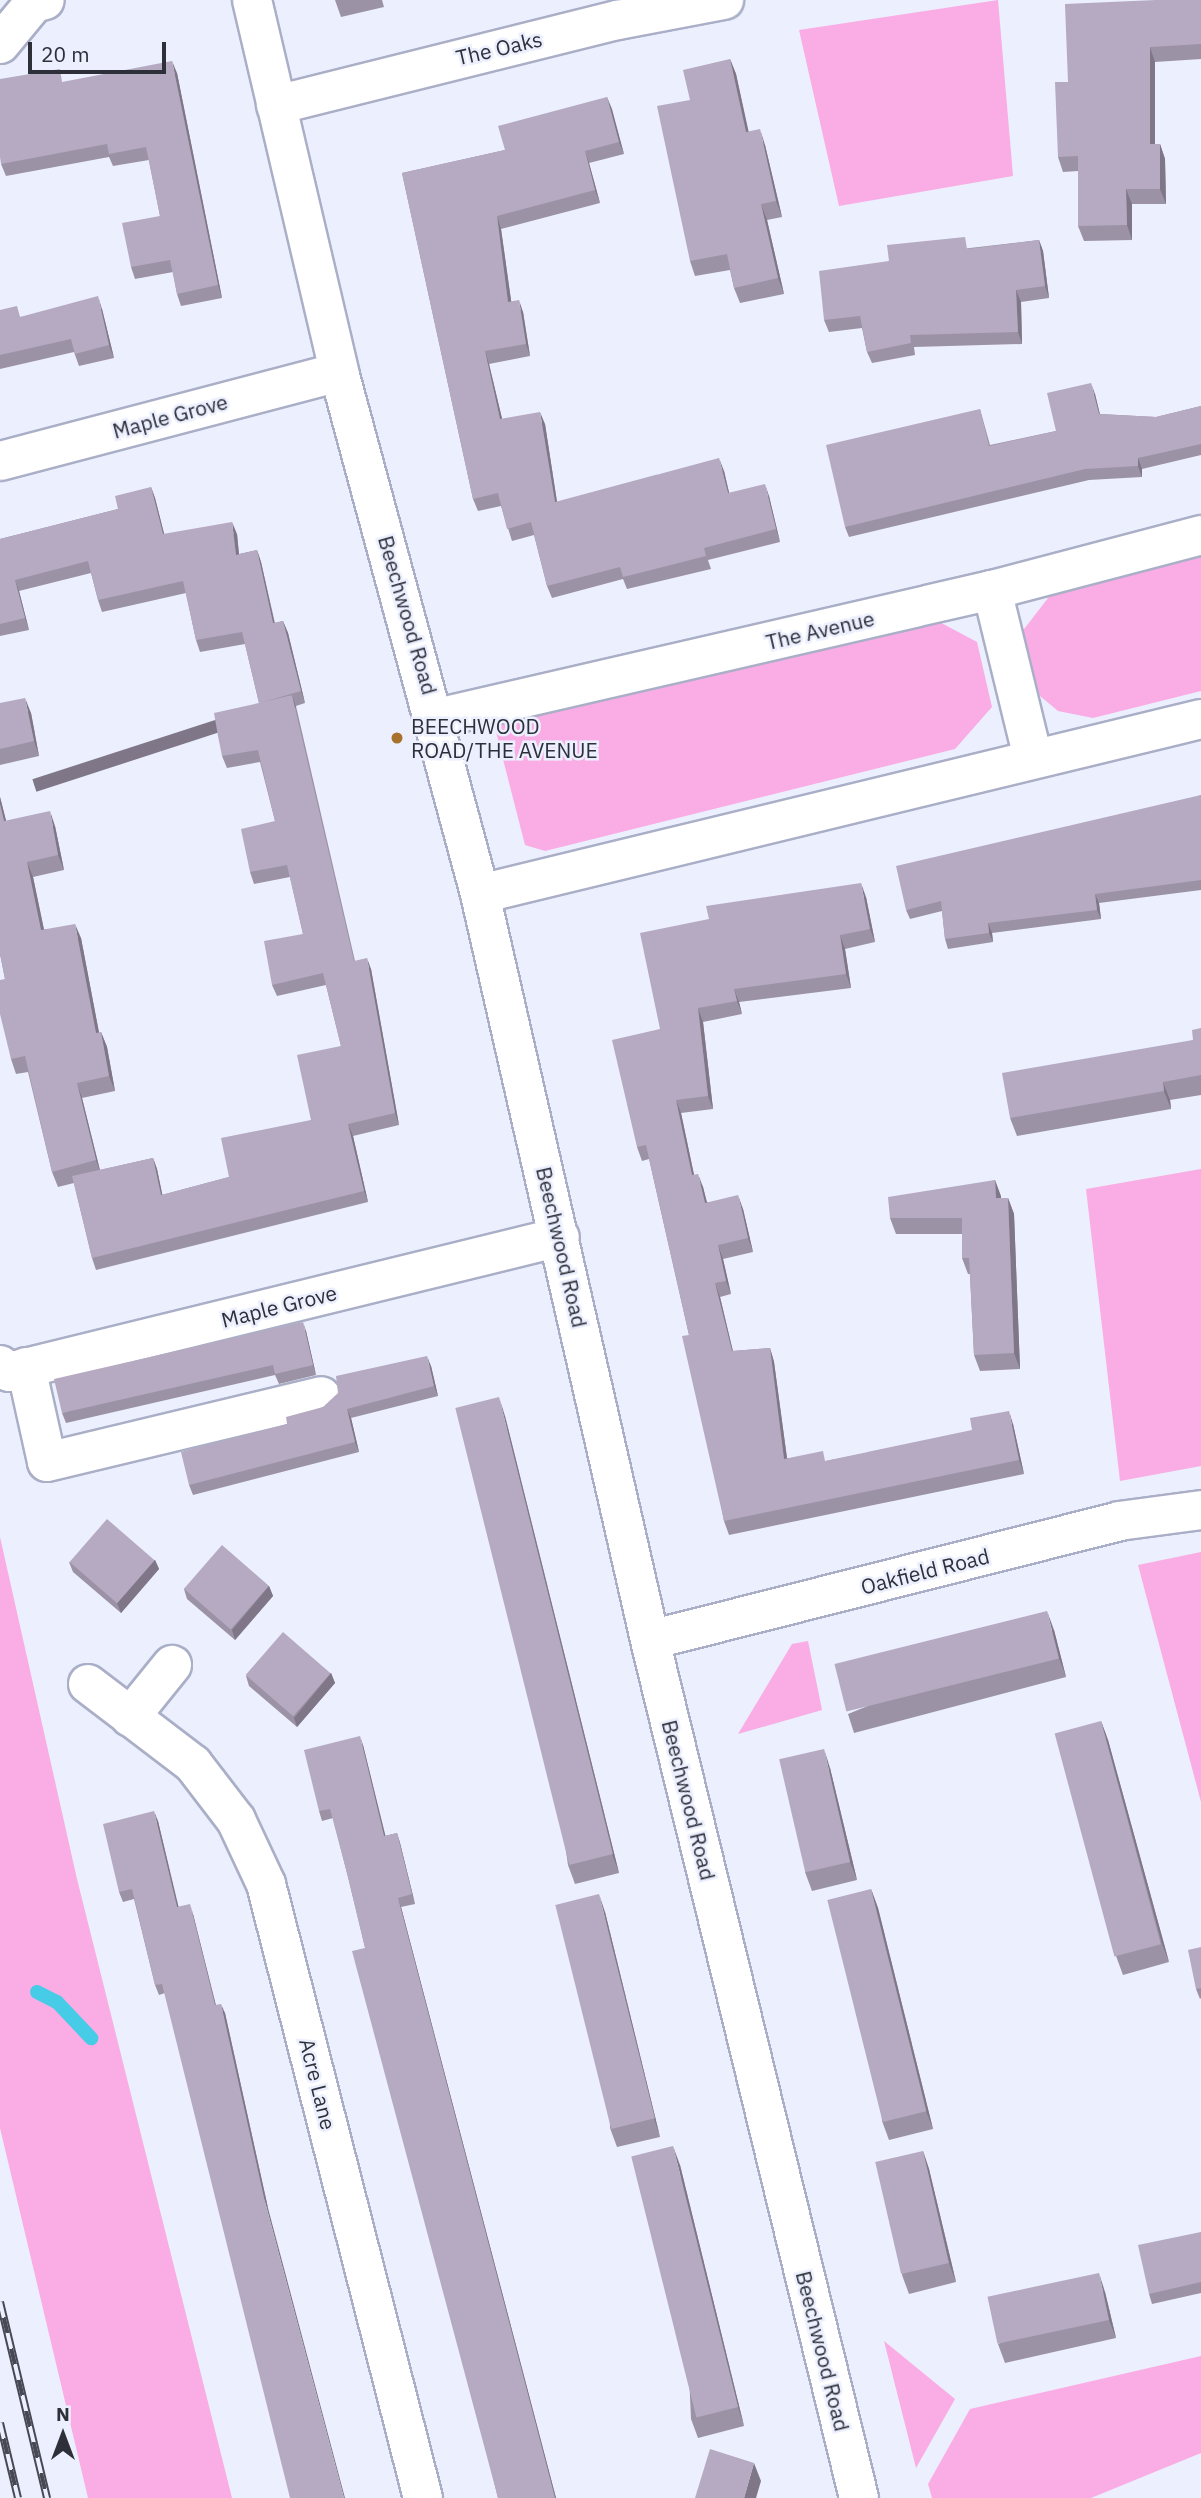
<!DOCTYPE html>
<html>
<head>
<meta charset="utf-8">
<style>
  body { margin:0 }
  #map { position:relative; width:1201px; height:2498px; overflow:hidden; background:#ebeffe; font-family:"IBM Plex Sans",sans-serif }
  div>[style] { position:absolute }
  .green>* { inset:0; background:#faace4 }
  .stream>* { height:14px; margin:-7px; padding:0 7px; transform-origin:7px; border-radius:7px; background:#47cce7 }
  .roads { filter:drop-shadow(2px 0 #aaafc7) drop-shadow(-2px 0 #aaafc7) drop-shadow(0 2px #aaafc7) drop-shadow(0 -2px #aaafc7) }
  .minor>* { height:38px; margin:-19px; padding:0 19px; transform-origin:19px; border-radius:19px; background:#fff }
  .rail>* { height:8px; margin-top:-4px; transform-origin:0; background:repeating-linear-gradient(90deg,#ebeffe 0 16px,#474a54 0 32px); box-sizing:border-box; border-block:2px solid #474a54 }
  .wall>* { inset:0; background:#9c92a6 }
  .shaded-wall>* { inset:0; background:#7f7787; transform-origin:0 0 }
  .building>* { inset:0; background:#b5aac1; transform-origin:0 0 }
  .dots>* { width:19px; height:19px; translate:-50% -50%; box-sizing:border-box; border:4px solid #ebeffe; border-radius:50% }
  span { translate:-50% -50%; white-space:nowrap; text-align:center; line-height:1.15; -webkit-text-stroke:5px #ebeffe; paint-order:stroke }
  .street-label { font-size:21px; color:#2d2f39 }
  .poi-label { font-size:21px; color:#2d2f39 }
  .left { translate:0 -50%; text-align:left }
  .north { position:absolute; left:28px; top:2400px; width:70px; height:70px; -webkit-text-stroke:5px #ebeffe; paint-order:stroke; rotate:0deg; font-size:19px; font-weight:700; line-height:28px; text-align:center; color:#2d2f39 }
  .north::after { content:''; display:block; margin:auto; width:24px; height:32px; background:#2d2f39; clip-path:polygon(50% 0,100% 100%,50% 72%,0 100%) }
  .scale { position:absolute; left:28px; top:42px; width:138px; height:32px; box-sizing:border-box; border:4px solid #2d2f39; border-top:0; padding-left:9px; font-size:21px; line-height:24px; white-space:nowrap; color:#2d2f39; -webkit-text-stroke:5px #ebeffe; paint-order:stroke }
</style>
</head>
<body>
<div id="map">
  <div class="green">
    <div style="clip-path:polygon(998px 0,1013px 176px,839px 206px,799px 30px)"></div>
    <div style="clip-path:polygon(1201px 553px,1201px 691px,1093px 718px,1058px 711px,1040px 696px,1021px 633px,1055px 589px)"></div>
    <div style="clip-path:polygon(932px 618px,977px 642px,992px 707px,955px 749px,545px 851px,525px 845px,495px 728px,509px 716px)"></div>
    <div style="clip-path:polygon(1201px 1169px,1201px 1466px,1120px 1481px,1086px 1189px)"></div>
    <div style="clip-path:polygon(0 1537px,77px 1879px,232px 2498px,88px 2498px,0 2128px)"></div>
    <div style="clip-path:polygon(1201px 1552px,1201px 1802px,1138px 1565px)"></div>
    <div style="clip-path:polygon(808px 1641px,822px 1710px,738px 1734px,792px 1644px)"></div>
    <div style="clip-path:polygon(884px 2341px,955px 2399px,916px 2468px)"></div>
    <div style="clip-path:polygon(1201px 2356px,1201px 2453px,1091px 2498px,932px 2498px,928px 2484px,970px 2409px)"></div>
  </div>
  <div class="stream">
    <div style="left:37px;top:1992px;width:22px;rotate:27deg"></div>
    <div style="left:57px;top:2002px;width:50px;rotate:46.6deg"></div>
  </div>
  <div class="roads">
    <div class="minor">
      <div style="left:252px;top:0;width:382px;rotate:76.8deg"></div>
      <div style="left:339px;top:372px;width:541px;rotate:74.88deg"></div>
      <div style="left:480px;top:894px;width:765px;rotate:77.16deg"></div>
      <div style="left:650px;top:1640px;width:883px;rotate:76.31deg"></div>
      <div style="left:0;top:44px;width:53px;rotate:-50.3deg"></div>
      <div style="left:34px;top:3px;width:11px;rotate:-15deg"></div>
      <div style="left:276px;top:105px;width:352px;rotate:-14deg"></div>
      <div style="left:618px;top:20px;width:108px;rotate:-10.7deg"></div>
      <div style="left:0;top:461px;width:350px;rotate:-14.7deg"></div>
      <div style="left:992px;top:590px;width:173px;rotate:76.3deg"></div>
      <div style="left:437px;top:718px;width:570px;rotate:-12.99deg"></div>
      <div style="left:992px;top:590px;width:216px;rotate:-14.7deg"></div>
      <div style="left:480px;top:894px;width:742px;rotate:-13.64deg"></div>
      <div style="left:0;top:1365px;width:11px;rotate:38deg"></div>
      <div style="left:9px;top:1372px;width:567px;rotate:-13.77deg"></div>
      <div style="left:26px;top:1367px;width:97px;rotate:77.5deg"></div>
      <div style="left:47px;top:1462px;width:282px;rotate:-13.5deg"></div>
      <div style="left:650px;top:1640px;width:484px;rotate:-14.2deg"></div>
      <div style="left:1119px;top:1521px;width:83px;rotate:-7.6deg"></div>
      <div style="left:88px;top:1684px;width:132px;rotate:37.3deg"></div>
      <div style="left:193px;top:1764px;width:71px;rotate:52.5deg"></div>
      <div style="left:236px;top:1820px;width:71px;rotate:64.9deg"></div>
      <div style="left:266px;top:1884px;width:634px;rotate:75.66deg"></div>
      <div style="left:130px;top:1717px;width:67px;rotate:-51.1deg"></div>
    </div>
  </div>
  <div class="rail">
    <div style="left:0;top:2302px;width:202px;rotate:76.5deg"></div>
    <div style="left:0;top:2423px;width:77px;rotate:76.5deg"></div>
  </div>
  <div class="wall">
    <div style="clip-path:polygon(335px 0,382px 0,384px 7px,341px 17px)"></div>
    <div style="clip-path:polygon(1201px 0,1201px 59px,1155px 62px,1155px 144px,1160px 144px,1165px 159px,1166px 204px,1132px 204px,1132px 240px,1084px 241px,1078px 226px,1078px 171px,1063px 172px,1058px 157px,1068px 82px)"></div>
    <div style="clip-path:polygon(730px 59px,736px 74px,748px 131px,765px 145px,782px 217px,767px 220px,784px 294px,740px 303px,734px 288px,730px 270px,695px 276px,690px 261px,690px 100px)"></div>
    <div style="clip-path:polygon(177px 73px,222px 298px,181px 306px,177px 294px,173px 272px,135px 279px,131px 267px,160px 216px,149px 160px,113px 166px,109px 157px,6px 176px,1px 164px,65px 82px)"></div>
    <div style="clip-path:polygon(607px 97px,624px 154px,589px 163px,600px 203px,501px 229px,511px 301px,523px 312px,530px 356px,489px 364px,502px 419px,545px 424px,557px 502px,724px 471px,729px 493px,769px 496px,780px 542px,708px 560px,711px 569px,627px 589px,623px 579px,552px 598px,547px 586px,534px 535px,512px 541px,501px 506px,478px 511px,473px 499px,402px 173px,505px 150px)"></div>
    <div style="clip-path:polygon(1039px 240px,1043px 251px,1049px 298px,1021px 302px,1022px 344px,914px 347px,915px 355px,872px 363px,867px 352px,862px 328px,829px 332px,824px 320px,889px 261px,970px 248px)"></div>
    <div style="clip-path:polygon(102px 309px,114px 358px,79px 366px,74px 352px,0 369px,0 310px,21px 317px)"></div>
    <div style="clip-path:polygon(1095px 394px,1100px 414px,1156px 417px,1201px 406px,1201px 455px,1142px 469px,1142px 477px,1089px 480px,849px 537px,845px 527px,980px 409px,990px 445px,1056px 431px)"></div>
    <div style="clip-path:polygon(151px 487px,155px 498px,164px 534px,237px 534px,239px 554px,257px 550px,261px 562px,275px 623px,283px 621px,288px 633px,305px 703px,296px 706px,355px 961px,371px 969px,399px 1125px,353px 1136px,368px 1202px,96px 1270px,92px 1258px,74px 1183px,58px 1187px,52px 1172px,28px 1072px,16px 1074px,11px 1059px,5px 979px,0 954px,0 797px,6px 821px,55px 826px,64px 870px,33px 877px,44px 929px,81px 938px,99px 1033px,101px 1032px,107px 1047px,115px 1091px,82px 1098px,100px 1170px,153px 1158px,157px 1169px,162px 1195px,229px 1177px,311px 1120px,341px 1046px,326px 985px,277px 996px,272px 985px,303px 934px,290px 877px,254px 884px,250px 872px,275px 821px,260px 762px,227px 768px,222px 756px,259px 703px,245px 644px,200px 652px,196px 640px,186px 593px,102px 612px,98px 600px,91px 573px,19px 591px,29px 630px,0 636px,0 539px,118px 509px)"></div>
    <div style="clip-path:polygon(0 703px,31px 713px,39px 756px,0 765px)"></div>
    <div style="clip-path:polygon(1201px 795px,1201px 890px,1099px 903px,1101px 919px,992px 933px,993px 942px,948px 949px,945px 939px,942px 911px,910px 919px,906px 910px)"></div>
    <div style="clip-path:polygon(866px 897px,875px 942px,845px 949px,851px 988px,739px 1002px,742px 1014px,703px 1022px,713px 1109px,681px 1113px,694px 1175px,703px 1187px,707px 1202px,743px 1209px,753px 1252px,723px 1259px,731px 1294px,720px 1297px,733px 1351px,770px 1348px,774px 1362px,787px 1458px,826px 1461px,1013px 1424px,1024px 1474px,729px 1535px,724px 1521px,689px 1335px,649px 1159px,642px 1161px,637px 1147px,660px 1029px)"></div>
    <div style="clip-path:polygon(1201px 1028px,1201px 1095px,1170px 1100px,1171px 1109px,1017px 1136px,1010px 1118px,1193px 1040px)"></div>
    <div style="clip-path:polygon(995px 1180px,1001px 1198px,1008px 1198px,1014px 1214px,1020px 1369px,980px 1371px,974px 1355px,970px 1274px,968px 1274px,962px 1258px,962px 1234px,896px 1234px,890px 1218px)"></div>
    <div style="clip-path:polygon(306px 1331px,316px 1375px,279px 1384px,275px 1375px,66px 1423px,62px 1413px)"></div>
    <div style="clip-path:polygon(431px 1366px,438px 1396px,351px 1418px,359px 1452px,193px 1495px,189px 1485px,287px 1424px,323px 1407px)"></div>
    <div style="clip-path:polygon(505px 1416px,619px 1873px,575px 1884px,568px 1865px)"></div>
    <div style="clip-path:polygon(155px 1560px,159px 1569px,121px 1613px,73px 1572px,69px 1562px)"></div>
    <div style="clip-path:polygon(269px 1586px,273px 1596px,235px 1640px,187px 1599px,184px 1589px)"></div>
    <div style="clip-path:polygon(1054px 1630px,1066px 1677px,854px 1733px,848px 1714px)"></div>
    <div style="clip-path:polygon(331px 1673px,335px 1683px,297px 1727px,249px 1686px,246px 1676px)"></div>
    <div style="clip-path:polygon(1101px 1721px,1108px 1740px,1169px 1962px,1123px 1975px,1116px 1956px)"></div>
    <div style="clip-path:polygon(363px 1745px,385px 1836px,397px 1833px,400px 1843px,415px 1904px,401px 1907px,556px 2498px,498px 2498px,348px 1877px,333px 1818px,322px 1821px,319px 1811px)"></div>
    <div style="clip-path:polygon(830px 1768px,857px 1880px,812px 1891px,805px 1872px)"></div>
    <div style="clip-path:polygon(158px 1821px,178px 1907px,193px 1914px,216px 2005px,225px 2013px,268px 2208px,165px 1993px,159px 1995px,155px 1985px,134px 1899px,123px 1902px,119px 1892px)"></div>
    <div style="clip-path:polygon(871px 1889px,878px 1908px,933px 2129px,889px 2140px,882px 2121px)"></div>
    <div style="clip-path:polygon(605px 1912px,660px 2137px,617px 2147px,610px 2128px)"></div>
    <div style="clip-path:polygon(1201px 1947px,1201px 1998px,1200px 1999px,1196px 1989px)"></div>
    <div style="clip-path:polygon(923px 2151px,929px 2169px,956px 2282px,909px 2294px,902px 2275px)"></div>
    <div style="clip-path:polygon(680px 2165px,744px 2426px,698px 2438px,691px 2419px)"></div>
    <div style="clip-path:polygon(1201px 2232px,1201px 2293px,1152px 2304px,1149px 2294px)"></div>
    <div style="clip-path:polygon(1105px 2292px,1116px 2338px,1005px 2363px,998px 2344px)"></div>
  </div>
  <div class="shaded-wall">
    <div style="clip-path:polygon(1150px 47px,1155px 62px,1155px 159px,1150px 144px)"></div>
    <div style="clip-path:polygon(730px 59px,736px 74px,752px 147px,746px 132px)"></div>
    <div style="clip-path:polygon(172px 61px,177px 73px,222px 298px,218px 285px)"></div>
    <div style="clip-path:polygon(607px 97px,612px 109px,624px 154px,619px 142px)"></div>
    <div style="clip-path:polygon(760px 129px,765px 145px,782px 217px,776px 201px)"></div>
    <div style="clip-path:polygon(1160px 144px,1165px 159px,1166px 204px,1160px 189px)"></div>
    <div style="clip-path:polygon(585px 151px,589px 163px,600px 203px,595px 190px)"></div>
    <div style="clip-path:polygon(1126px 189px,1132px 204px,1132px 240px,1127px 225px)"></div>
    <div style="clip-path:polygon(761px 204px,767px 220px,784px 294px,778px 278px)"></div>
    <div style="clip-path:polygon(497px 216px,501px 229px,513px 314px,508px 302px)"></div>
    <div style="clip-path:polygon(1039px 240px,1043px 251px,1049px 298px,1045px 286px)"></div>
    <div style="clip-path:polygon(1016px 290px,1021px 302px,1022px 344px,1018px 332px)"></div>
    <div style="clip-path:polygon(98px 296px,102px 309px,114px 358px,109px 345px)"></div>
    <div style="clip-path:polygon(519px 300px,523px 312px,530px 356px,526px 344px)"></div>
    <div style="clip-path:polygon(485px 351px,489px 364px,505px 431px,500px 419px)"></div>
    <div style="clip-path:polygon(1091px 383px,1095px 394px,1102px 424px,1099px 414px)"></div>
    <div style="clip-path:polygon(540px 412px,545px 424px,559px 515px,555px 502px)"></div>
    <div style="clip-path:polygon(719px 458px,724px 471px,732px 505px,728px 493px)"></div>
    <div style="clip-path:polygon(1138px 458px,1142px 469px,1142px 477px,1138px 466px)"></div>
    <div style="clip-path:polygon(765px 484px,769px 496px,780px 542px,776px 529px)"></div>
    <div style="clip-path:polygon(151px 487px,155px 498px,167px 545px,163px 534px)"></div>
    <div style="clip-path:polygon(232px 522px,237px 534px,240px 566px,236px 555px)"></div>
    <div style="clip-path:polygon(257px 550px,261px 562px,277px 635px,273px 623px)"></div>
    <div style="clip-path:polygon(15px 580px,19px 591px,29px 630px,25px 618px)"></div>
    <div style="clip-path:polygon(283px 621px,288px 633px,305px 703px,301px 691px)"></div>
    <div style="left:292px;top:695px;width:13px;height:273px;rotate:72deg"></div>
    <div style="clip-path:polygon(25px 698px,31px 713px,39px 756px,34px 741px)"></div>
    <div style="clip-path:polygon(0 797px,10px 836px,4px 821px,0 804px)"></div>
    <div style="clip-path:polygon(50px 811px,55px 826px,64px 870px,58px 855px)"></div>
    <div style="clip-path:polygon(27px 862px,33px 877px,47px 945px,41px 930px)"></div>
    <div style="clip-path:polygon(861px 883px,866px 897px,875px 942px,870px 929px)"></div>
    <div style="clip-path:polygon(1095px 894px,1099px 903px,1101px 919px,1097px 910px)"></div>
    <div style="clip-path:polygon(988px 923px,992px 933px,993px 942px,989px 933px)"></div>
    <div style="clip-path:polygon(75px 924px,81px 938px,102px 1048px,96px 1033px)"></div>
    <div style="clip-path:polygon(840px 935px,845px 949px,851px 988px,846px 974px)"></div>
    <div style="clip-path:polygon(367px 958px,371px 969px,399px 1125px,395px 1113px)"></div>
    <div style="clip-path:polygon(734px 989px,739px 1002px,742px 1014px,737px 1001px)"></div>
    <div style="clip-path:polygon(698px 1008px,703px 1022px,713px 1109px,708px 1096px)"></div>
    <div style="clip-path:polygon(101px 1032px,107px 1047px,115px 1091px,109px 1076px)"></div>
    <div style="clip-path:polygon(1163px 1082px,1170px 1100px,1171px 1109px,1164px 1091px)"></div>
    <div style="clip-path:polygon(77px 1083px,82px 1098px,101px 1175px,96px 1160px)"></div>
    <div style="clip-path:polygon(676px 1100px,681px 1113px,697px 1189px,692px 1175px)"></div>
    <div style="clip-path:polygon(348px 1124px,353px 1136px,368px 1202px,364px 1191px)"></div>
    <div style="clip-path:polygon(153px 1158px,157px 1169px,165px 1207px,161px 1195px)"></div>
    <div style="clip-path:polygon(698px 1174px,703px 1187px,710px 1216px,705px 1203px)"></div>
    <div style="clip-path:polygon(995px 1180px,1001px 1196px,1001px 1214px,996px 1198px)"></div>
    <div style="clip-path:polygon(738px 1195px,743px 1209px,753px 1252px,748px 1238px)"></div>
    <div style="clip-path:polygon(1008px 1198px,1014px 1214px,1020px 1369px,1014px 1353px)"></div>
    <div style="clip-path:polygon(718px 1245px,723px 1259px,731px 1294px,726px 1281px)"></div>
    <div style="clip-path:polygon(715px 1283px,720px 1297px,736px 1365px,732px 1351px)"></div>
    <div style="clip-path:polygon(303px 1322px,306px 1331px,316px 1375px,313px 1365px)"></div>
    <div style="clip-path:polygon(770px 1348px,774px 1362px,789px 1473px,784px 1459px)"></div>
    <div style="clip-path:polygon(427px 1356px,431px 1366px,438px 1396px,434px 1386px)"></div>
    <div style="clip-path:polygon(499px 1397px,505px 1416px,619px 1873px,612px 1854px)"></div>
    <div style="clip-path:polygon(347px 1409px,351px 1418px,359px 1452px,355px 1442px)"></div>
    <div style="clip-path:polygon(1009px 1411px,1013px 1424px,1024px 1474px,1019px 1460px)"></div>
    <div style="clip-path:polygon(155px 1560px,159px 1569px,121px 1613px,117px 1603px)"></div>
    <div style="clip-path:polygon(269px 1586px,273px 1596px,235px 1640px,232px 1630px)"></div>
    <div style="clip-path:polygon(1047px 1611px,1054px 1630px,1066px 1677px,1059px 1658px)"></div>
    <div style="clip-path:polygon(331px 1673px,335px 1683px,297px 1727px,294px 1718px)"></div>
    <div style="clip-path:polygon(1101px 1721px,1108px 1740px,1169px 1962px,1162px 1944px)"></div>
    <div style="clip-path:polygon(360px 1736px,363px 1745px,388px 1846px,384px 1836px)"></div>
    <div style="clip-path:polygon(824px 1749px,830px 1768px,857px 1880px,850px 1862px)"></div>
    <div style="clip-path:polygon(154px 1811px,158px 1821px,181px 1917px,177px 1907px)"></div>
    <div style="clip-path:polygon(397px 1833px,400px 1843px,415px 1904px,412px 1894px)"></div>
    <div style="clip-path:polygon(871px 1889px,878px 1908px,933px 2129px,926px 2111px)"></div>
    <div style="clip-path:polygon(599px 1894px,605px 1912px,660px 2137px,654px 2118px)"></div>
    <div style="clip-path:polygon(398px 1898px,401px 1907px,556px 2498px,555px 2498px)"></div>
    <div style="clip-path:polygon(190px 1904px,193px 1914px,218px 2015px,215px 2005px)"></div>
    <div style="clip-path:polygon(221px 2004px,225px 2013px,268px 2208px,345px 2498px,344px 2498px,264px 2198px)"></div>
    <div style="clip-path:polygon(673px 2146px,680px 2165px,744px 2426px,738px 2407px)"></div>
    <div style="clip-path:polygon(923px 2151px,929px 2169px,956px 2282px,949px 2263px)"></div>
    <div style="clip-path:polygon(1099px 2273px,1105px 2292px,1116px 2338px,1109px 2320px)"></div>
    <div style="clip-path:polygon(754px 2463px,761px 2481px,756px 2498px,744px 2498px)"></div>
  </div>
  <div class="building">
    <div style="clip-path:polygon(1156px 0,1201px 0,1201px 44px,1150px 47px,1150px 144px,1160px 144px,1160px 189px,1126px 189px,1127px 225px,1078px 226px,1078px 156px,1058px 157px,1055px 82px,1068px 82px,1065px 4px)"></div>
    <div style="clip-path:polygon(730px 59px,746px 132px,760px 129px,776px 201px,761px 204px,778px 278px,734px 288px,727px 254px,690px 261px,657px 106px,690px 100px,683px 70px)"></div>
    <div style="clip-path:polygon(172px 61px,218px 285px,177px 294px,170px 260px,131px 267px,122px 223px,160px 216px,146px 147px,109px 154px,107px 144px,1px 164px,0 157px,0 79px,60px 69px,62px 82px)"></div>
    <div style="clip-path:polygon(607px 97px,619px 142px,585px 151px,595px 190px,497px 216px,508px 302px,519px 300px,526px 344px,485px 351px,500px 419px,540px 412px,555px 502px,719px 458px,728px 493px,765px 484px,776px 529px,704px 548px,706px 556px,623px 577px,620px 567px,547px 586px,531px 522px,507px 529px,498px 493px,473px 499px,402px 173px,505px 150px,498px 126px)"></div>
    <div style="clip-path:polygon(965px 237px,967px 249px,1039px 240px,1045px 286px,1016px 290px,1018px 332px,910px 335px,911px 343px,867px 352px,860px 316px,824px 320px,819px 271px,889px 261px,887px 245px)"></div>
    <div style="clip-path:polygon(98px 296px,109px 345px,75px 354px,71px 339px,0 355px,0 310px,17px 306px,20px 317px)"></div>
    <div style="clip-path:polygon(1091px 383px,1099px 414px,1156px 417px,1201px 406px,1201px 444px,1138px 458px,1138px 466px,1085px 469px,845px 527px,826px 445px,980px 409px,989px 446px,1056px 431px,1047px 393px)"></div>
    <div style="clip-path:polygon(151px 487px,163px 534px,232px 522px,236px 555px,257px 550px,273px 623px,283px 621px,301px 691px,263px 702px,292px 695px,354px 961px,367px 958px,395px 1113px,348px 1124px,364px 1191px,92px 1258px,72px 1176px,153px 1158px,161px 1195px,229px 1177px,221px 1138px,311px 1120px,297px 1055px,341px 1046px,323px 973px,272px 985px,264px 941px,303px 934px,287px 865px,250px 872px,241px 829px,275px 821px,258px 750px,222px 756px,218px 736px,214px 713px,259px 703px,242px 632px,196px 640px,183px 581px,98px 600px,88px 561px,15px 580px,25px 618px,0 624px,0 539px,118px 509px,115px 496px)"></div>
    <div style="clip-path:polygon(25px 698px,34px 741px,0 749px,0 703px)"></div>
    <div style="clip-path:polygon(1201px 795px,1201px 880px,1095px 894px,1097px 910px,988px 923px,989px 933px,945px 939px,941px 901px,906px 910px,896px 866px)"></div>
    <div style="clip-path:polygon(0 804px,4px 821px,50px 811px,58px 855px,27px 862px,41px 930px,75px 924px,96px 1033px,101px 1032px,109px 1076px,77px 1083px,96px 1160px,52px 1172px,25px 1056px,11px 1059px,0 1014px,0 980px,5px 979px,0 954px)"></div>
    <div style="clip-path:polygon(861px 883px,870px 929px,840px 935px,846px 974px,734px 989px,737px 1001px,698px 1008px,708px 1096px,676px 1100px,692px 1175px,698px 1174px,705px 1203px,738px 1195px,743px 1215px,748px 1238px,718px 1245px,726px 1281px,715px 1283px,732px 1351px,770px 1348px,784px 1459px,823px 1451px,825px 1461px,972px 1430px,970px 1418px,1009px 1411px,1019px 1460px,724px 1521px,682px 1336px,689px 1335px,646px 1145px,637px 1147px,612px 1040px,660px 1029px,640px 933px,709px 919px,706px 906px)"></div>
    <div style="clip-path:polygon(1201px 1028px,1201px 1075px,1163px 1082px,1164px 1091px,1010px 1118px,1002px 1073px,1193px 1040px,1192px 1030px)"></div>
    <div style="clip-path:polygon(995px 1180px,996px 1198px,1008px 1198px,1014px 1353px,974px 1355px,969px 1258px,962px 1258px,962px 1218px,890px 1218px,888px 1197px)"></div>
    <div style="clip-path:polygon(303px 1322px,313px 1365px,275px 1374px,273px 1365px,62px 1413px,54px 1379px)"></div>
    <div style="clip-path:polygon(427px 1356px,434px 1386px,347px 1409px,355px 1442px,189px 1485px,181px 1452px,287px 1424px,286px 1417px,323px 1407px,338px 1393px,336px 1376px)"></div>
    <div style="left:499px;top:1397px;width:471px;height:45px;rotate:76deg"></div>
    <div style="left:107px;top:1519px;width:63px;height:57px;rotate:41deg"></div>
    <div style="left:222px;top:1545px;width:62px;height:58px;rotate:41deg"></div>
    <div style="left:1047px;top:1611px;width:49px;height:219px;rotate:76deg"></div>
    <div style="left:283px;top:1632px;width:63px;height:57px;rotate:41deg"></div>
    <div style="left:1101px;top:1721px;width:231px;height:48px;rotate:75deg"></div>
    <div style="clip-path:polygon(360px 1736px,384px 1836px,397px 1833px,412px 1894px,398px 1898px,555px 2498px,498px 2498px,352px 1951px,365px 1948px,348px 1877px,330px 1809px,319px 1811px,304px 1750px)"></div>
    <div style="left:824px;top:1749px;width:116px;height:46px;rotate:77deg"></div>
    <div style="clip-path:polygon(154px 1811px,177px 1907px,190px 1904px,215px 2005px,221px 2004px,264px 2198px,344px 2498px,290px 2498px,162px 1984px,155px 1985px,132px 1889px,119px 1892px,103px 1824px)"></div>
    <div style="left:871px;top:1889px;width:229px;height:45px;rotate:76deg"></div>
    <div style="left:599px;top:1894px;width:231px;height:45px;rotate:76deg"></div>
    <div style="clip-path:polygon(1201px 1947px,1201px 1988px,1196px 1989px,1188px 1950px)"></div>
    <div style="left:673px;top:2146px;width:269px;height:43px;rotate:76deg"></div>
    <div style="left:923px;top:2151px;width:115px;height:49px;rotate:77deg"></div>
    <div style="clip-path:polygon(1201px 2232px,1201px 2282px,1149px 2294px,1138px 2245px)"></div>
    <div style="left:1099px;top:2273px;width:48px;height:114px;rotate:78deg"></div>
    <div style="clip-path:polygon(710px 2449px,754px 2463px,744px 2498px,695px 2498px)"></div>
  </div>
  <div class="dots">
    <div style="left:397px;top:738px;background:#a8722d"></div>
  </div>
  <div class="street-label">
    <span style="left:499px;top:48px;rotate:-13deg">The Oaks</span>
    <span style="left:170px;top:416px;rotate:-15deg">Maple Grove</span>
    <span style="left:408px;top:615px;rotate:74deg">Beechwood Road</span>
    <span style="left:820px;top:630px;rotate:-13deg">The Avenue</span>
    <span style="left:562px;top:1247px;rotate:77deg">Beechwood Road</span>
    <span style="left:279px;top:1306px;rotate:-14deg">Maple Grove</span>
    <span style="left:925px;top:1571px;rotate:-14deg">Oakfield Road</span>
    <span style="left:689px;top:1800px;rotate:76deg">Beechwood Road</span>
    <span style="left:318px;top:2084px;rotate:76deg">Acre Lane</span>
    <span style="left:823px;top:2351px;rotate:76deg">Beechwood Road</span>
  </div>
  <div class="poi-label">
    <span class="left" style="left:411px;top:738px">BEECHWOOD<br>ROAD/THE AVENUE</span>
  </div>
  <div class="north">N</div>
  <div class="scale">20 m</div>
</div>
</body>
</html>
